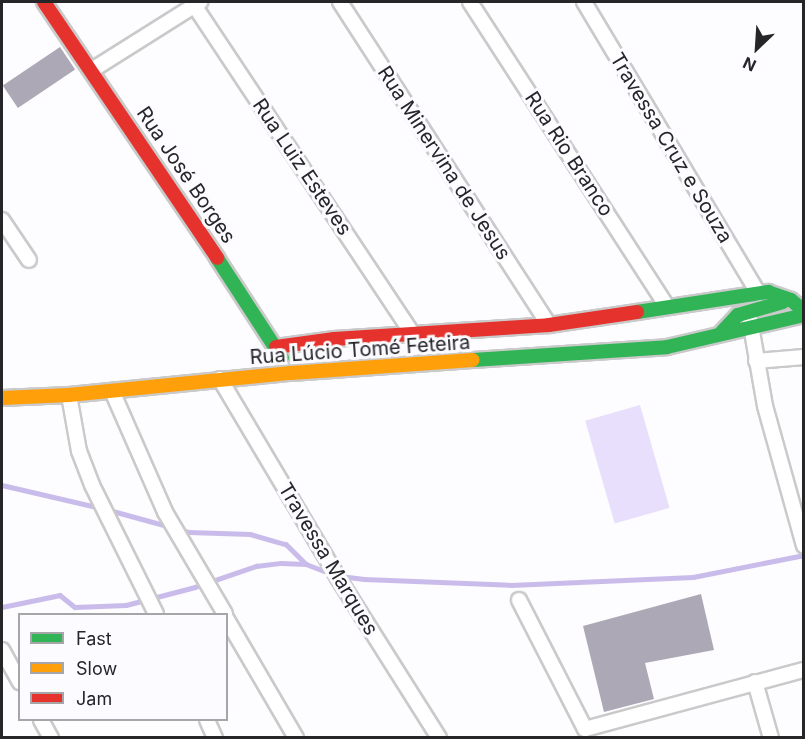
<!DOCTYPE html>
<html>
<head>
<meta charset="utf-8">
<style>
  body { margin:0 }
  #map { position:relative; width:805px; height:739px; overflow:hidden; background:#fdfcfe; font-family:Inter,sans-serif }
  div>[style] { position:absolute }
  .green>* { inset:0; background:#e8dffc; transform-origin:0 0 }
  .stream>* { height:4.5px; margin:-2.25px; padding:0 2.25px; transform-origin:2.25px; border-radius:2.25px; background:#cabcea }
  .building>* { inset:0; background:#aca8b5; transform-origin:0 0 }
  .roads { filter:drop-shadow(2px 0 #cacacb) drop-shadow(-2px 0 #cacacb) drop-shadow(0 2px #cacacb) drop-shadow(0 -2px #cacacb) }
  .street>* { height:14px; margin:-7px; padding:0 7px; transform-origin:7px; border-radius:7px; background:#fff }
  .fast>* { height:14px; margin:-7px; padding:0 7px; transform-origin:7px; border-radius:7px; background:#30b455 }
  .slow>* { height:14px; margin:-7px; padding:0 7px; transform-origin:7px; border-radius:7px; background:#ff9f0a }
  .jam>* { height:14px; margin:-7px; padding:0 7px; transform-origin:7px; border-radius:7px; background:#e5322d }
  span { translate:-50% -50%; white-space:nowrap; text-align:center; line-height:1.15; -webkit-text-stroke:6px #fcfbff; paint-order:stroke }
  .street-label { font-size:20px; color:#262628 }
  .frame { position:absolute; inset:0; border:3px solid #262628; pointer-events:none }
  .legend { position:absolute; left:18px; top:613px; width:210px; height:108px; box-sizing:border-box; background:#fcfbff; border:2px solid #a6a6a9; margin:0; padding:8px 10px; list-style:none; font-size:18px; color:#262628 }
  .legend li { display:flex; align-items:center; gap:12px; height:30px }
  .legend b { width:30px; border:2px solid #a6a6a9 }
  .north { position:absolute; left:727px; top:18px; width:60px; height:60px; -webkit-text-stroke:4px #fcfbff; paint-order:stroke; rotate:205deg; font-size:16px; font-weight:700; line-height:24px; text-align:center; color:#262628 }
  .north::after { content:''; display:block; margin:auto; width:21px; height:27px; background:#262628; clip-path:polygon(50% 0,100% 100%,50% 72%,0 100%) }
</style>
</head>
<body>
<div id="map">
  <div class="green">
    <div style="left:640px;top:405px;width:107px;height:57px;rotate:74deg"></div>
  </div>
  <div class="stream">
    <div style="left:2px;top:485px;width:102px;rotate:13.1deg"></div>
    <div style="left:109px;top:510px;width:64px;rotate:15.3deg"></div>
    <div style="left:179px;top:529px;width:10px;rotate:17deg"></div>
    <div style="left:189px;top:532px;width:61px;rotate:1.9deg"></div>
    <div style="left:250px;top:534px;width:37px;rotate:16deg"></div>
    <div style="left:286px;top:544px;width:28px;rotate:45deg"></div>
    <div style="left:306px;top:564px;width:28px;rotate:21deg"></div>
    <div style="left:340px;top:576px;width:24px;rotate:7deg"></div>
    <div style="left:364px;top:579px;width:147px;rotate:2.3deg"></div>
    <div style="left:511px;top:585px;width:182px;rotate:-2.5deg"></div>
    <div style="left:693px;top:577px;width:113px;rotate:-11.2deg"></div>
    <div style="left:2px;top:607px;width:59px;rotate:-11.7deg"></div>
    <div style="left:60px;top:595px;width:19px;rotate:39deg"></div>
    <div style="left:75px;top:607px;width:51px;rotate:-2.2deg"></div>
    <div style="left:126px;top:605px;width:71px;rotate:-14.6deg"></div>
    <div style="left:195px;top:587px;width:65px;rotate:-19deg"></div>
    <div style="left:256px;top:566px;width:25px;rotate:-7deg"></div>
    <div style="left:281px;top:563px;width:25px;rotate:2deg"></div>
  </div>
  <div class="building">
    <div style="left:60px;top:47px;width:27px;height:69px;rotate:56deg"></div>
    <div style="clip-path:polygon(701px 594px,714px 650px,645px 663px,654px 699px,604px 712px,583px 626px)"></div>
  </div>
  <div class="roads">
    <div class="street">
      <div style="left:192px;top:2px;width:397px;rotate:56.4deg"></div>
      <div style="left:340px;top:2px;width:385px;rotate:57.1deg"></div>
      <div style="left:470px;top:2px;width:363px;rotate:57.1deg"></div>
      <div style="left:584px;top:2px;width:340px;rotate:59.1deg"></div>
      <div style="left:92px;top:70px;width:128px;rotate:-32.2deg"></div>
      <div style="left:2px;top:220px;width:48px;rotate:56deg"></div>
      <div style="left:750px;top:320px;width:87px;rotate:80.1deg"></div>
      <div style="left:765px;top:406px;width:145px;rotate:74.4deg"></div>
      <div style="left:756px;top:361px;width:48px;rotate:-4.8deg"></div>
      <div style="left:220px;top:379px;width:231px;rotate:59.3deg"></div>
      <div style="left:338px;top:578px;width:189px;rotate:57.7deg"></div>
      <div style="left:112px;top:391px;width:132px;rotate:66.3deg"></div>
      <div style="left:165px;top:512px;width:118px;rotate:59.5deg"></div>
      <div style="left:69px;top:395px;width:57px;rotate:79.9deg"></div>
      <div style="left:79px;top:451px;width:36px;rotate:69deg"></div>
      <div style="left:92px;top:485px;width:144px;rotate:63.6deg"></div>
      <div style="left:519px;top:600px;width:145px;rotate:62.9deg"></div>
      <div style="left:585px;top:729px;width:227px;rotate:-15.1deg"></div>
      <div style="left:226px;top:618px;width:139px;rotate:59.7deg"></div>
      <div style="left:2px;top:650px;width:37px;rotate:61deg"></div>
      <div style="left:755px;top:682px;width:58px;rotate:74.1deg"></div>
      <div style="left:41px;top:720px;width:21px;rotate:61deg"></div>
      <div style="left:207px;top:720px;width:20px;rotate:66deg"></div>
    </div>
    <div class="fast">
      <div style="left:217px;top:258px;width:119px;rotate:57deg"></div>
      <div style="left:637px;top:312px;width:133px;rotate:-8.7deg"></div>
      <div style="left:768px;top:292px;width:24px;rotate:19deg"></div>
      <div style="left:791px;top:300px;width:17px;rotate:40deg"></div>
      <div style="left:720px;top:334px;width:26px;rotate:-47deg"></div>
      <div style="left:738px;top:315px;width:47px;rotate:-16.1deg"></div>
      <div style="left:473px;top:360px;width:194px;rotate:-3.8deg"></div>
      <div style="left:667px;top:347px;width:141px;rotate:-13.1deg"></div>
    </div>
    <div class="slow">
      <div style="left:2px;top:398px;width:67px;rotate:-2.6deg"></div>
      <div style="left:69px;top:395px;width:223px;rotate:-5.7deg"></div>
      <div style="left:291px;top:373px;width:182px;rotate:-4.1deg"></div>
    </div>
    <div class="jam">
      <div style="left:44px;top:2px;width:309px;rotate:55.9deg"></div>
      <div style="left:276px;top:347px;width:59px;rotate:-7.9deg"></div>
      <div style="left:334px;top:339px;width:215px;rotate:-3.7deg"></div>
      <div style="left:549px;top:325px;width:89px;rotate:-8.4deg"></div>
    </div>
  </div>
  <div class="street-label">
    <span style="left:671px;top:148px;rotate:59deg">Travessa Cruz e Souza</span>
    <span style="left:569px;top:154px;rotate:57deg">Rua Rio Branco</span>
    <span style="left:444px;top:163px;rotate:57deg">Rua Minervina de Jesus</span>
    <span style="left:302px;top:167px;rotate:56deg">Rua Luiz Esteves</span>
    <span style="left:186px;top:175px;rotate:56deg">Rua José Borges</span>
    <span style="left:360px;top:350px;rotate:-4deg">Rua Lúcio Tomé Feteira</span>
    <span style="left:328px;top:559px;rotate:59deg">Travessa Marques</span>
  </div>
  <div class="frame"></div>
  <ul class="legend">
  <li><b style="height:8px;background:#30b455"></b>Fast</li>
  <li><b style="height:8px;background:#ff9f0a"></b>Slow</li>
  <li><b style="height:8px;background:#e5322d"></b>Jam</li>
  </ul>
  <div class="north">N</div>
</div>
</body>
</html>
